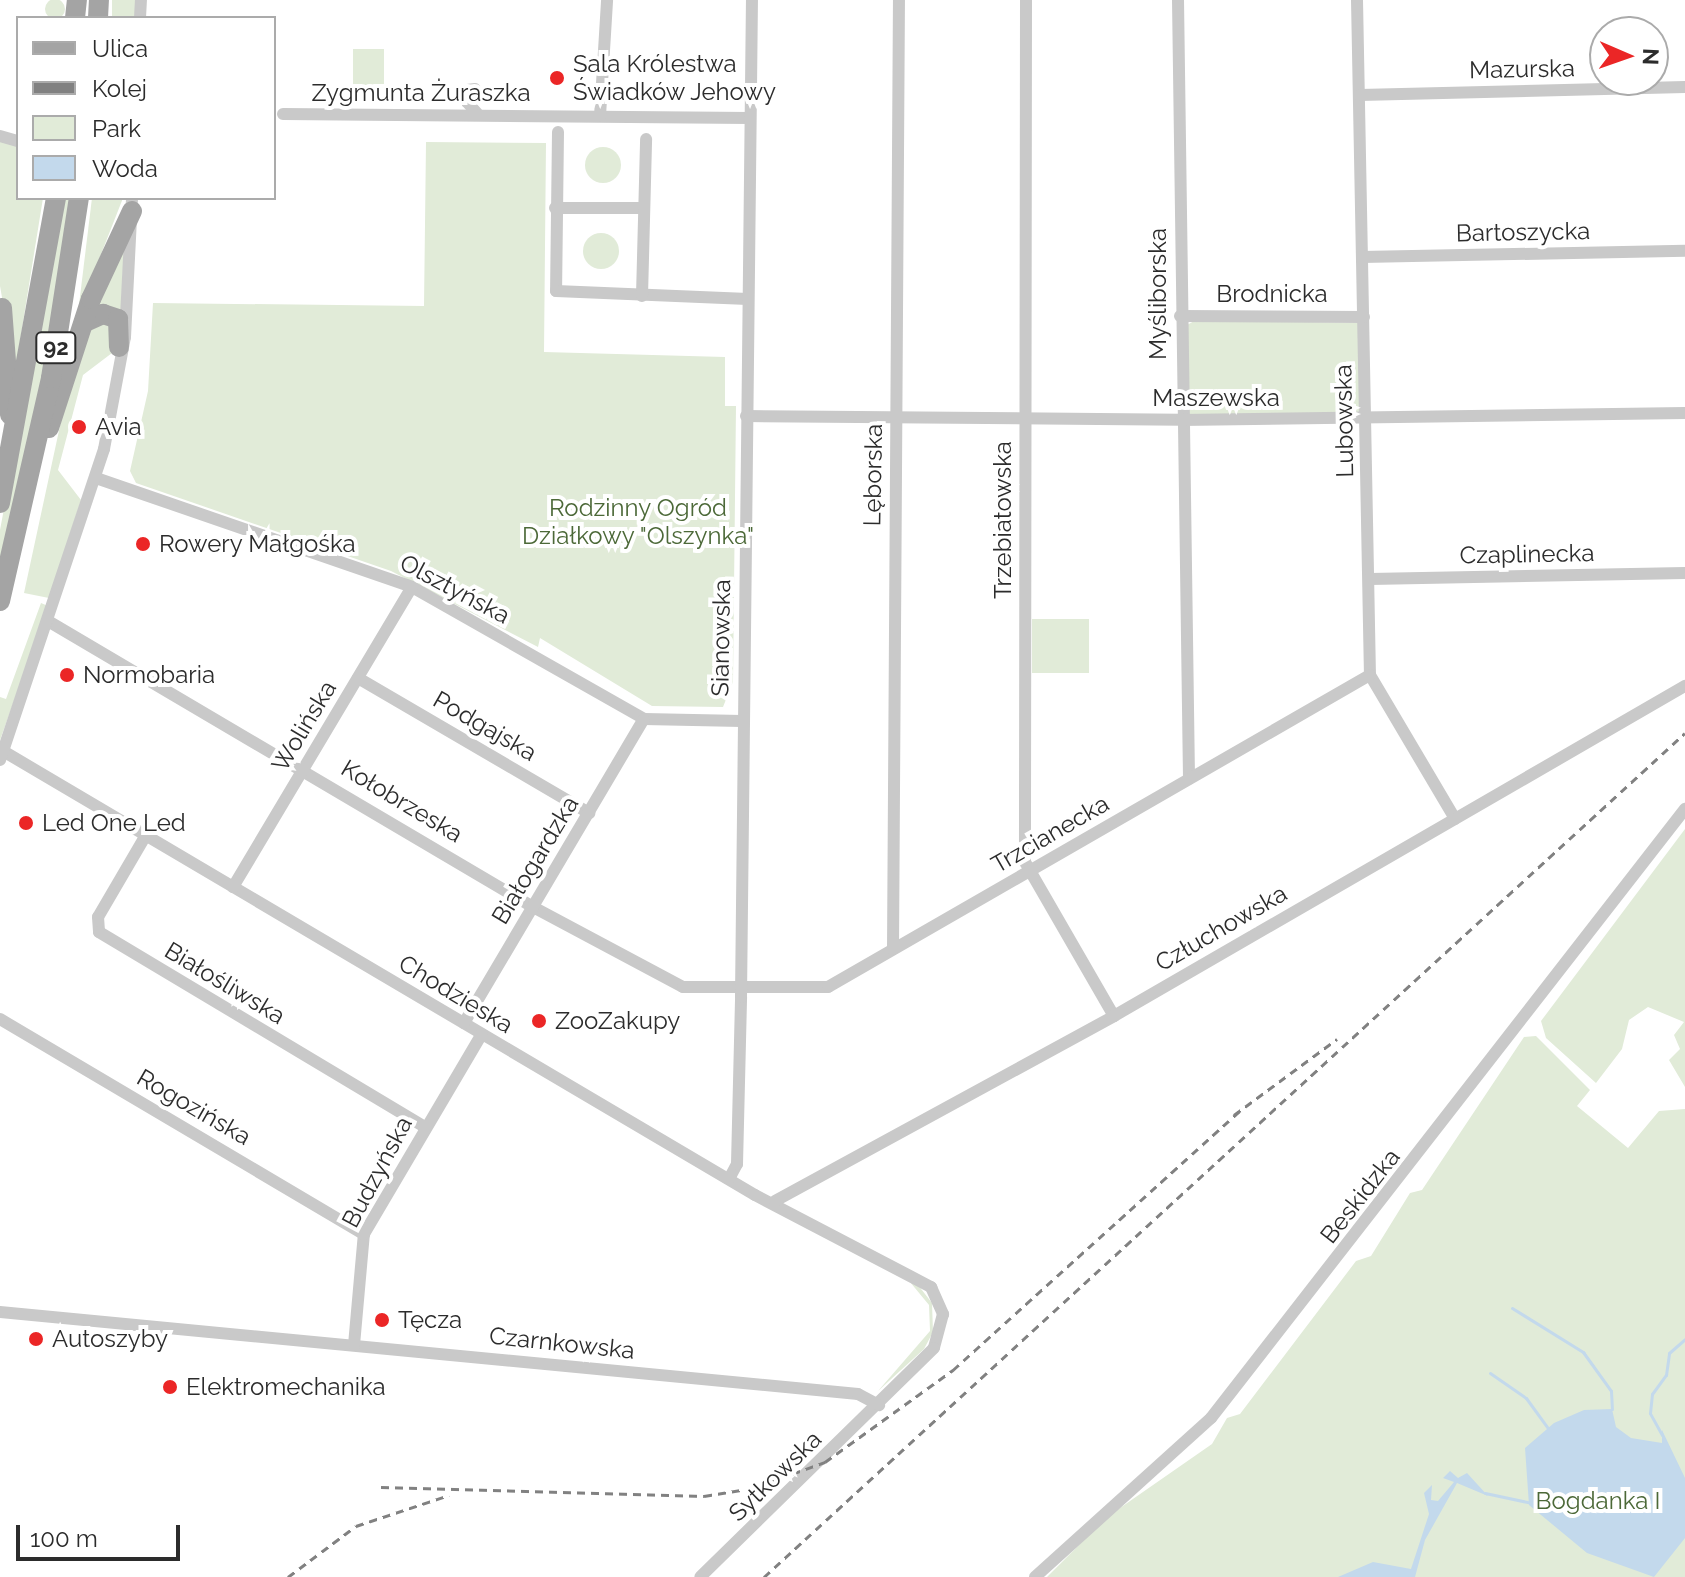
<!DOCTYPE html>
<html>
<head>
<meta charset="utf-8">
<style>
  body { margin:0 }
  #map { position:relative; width:1685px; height:1577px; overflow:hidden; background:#fff; font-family:Raleway,sans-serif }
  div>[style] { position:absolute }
  .green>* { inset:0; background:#e1ebd8; transform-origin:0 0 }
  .round { border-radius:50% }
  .water>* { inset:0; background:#c3d9ec }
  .stream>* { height:3px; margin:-1.5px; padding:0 1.5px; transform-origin:1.5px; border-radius:1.5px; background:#c3d9ec }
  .minor>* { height:12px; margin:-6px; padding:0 6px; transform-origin:6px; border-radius:6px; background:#c9c9c9 }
  .primary>* { height:20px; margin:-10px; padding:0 10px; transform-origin:10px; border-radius:10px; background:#a4a4a4 }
  .rail>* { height:3px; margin-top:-1.5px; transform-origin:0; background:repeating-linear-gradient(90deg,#818181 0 8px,transparent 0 14px) }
  .dots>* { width:22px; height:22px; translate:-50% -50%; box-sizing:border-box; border:4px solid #fff; border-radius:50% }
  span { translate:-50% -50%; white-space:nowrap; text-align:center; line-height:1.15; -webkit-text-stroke:8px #fff; paint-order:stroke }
  .shield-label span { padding:2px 6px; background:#fff; border:2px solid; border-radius:6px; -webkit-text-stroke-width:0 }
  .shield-label { font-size:22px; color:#2c2c2c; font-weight:700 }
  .poi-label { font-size:24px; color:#2c2c2c }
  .left { translate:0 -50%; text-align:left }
  .street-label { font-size:24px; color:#2c2c2c }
  .park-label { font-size:24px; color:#4c6938 }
  .legend { position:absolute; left:16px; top:16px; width:260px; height:184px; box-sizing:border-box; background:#fff; border:2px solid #ababab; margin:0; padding:10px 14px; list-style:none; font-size:24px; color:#2c2c2c }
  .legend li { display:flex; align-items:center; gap:16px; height:40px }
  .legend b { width:40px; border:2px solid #ababab }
  .north { position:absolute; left:1589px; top:16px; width:80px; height:80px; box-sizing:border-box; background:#fff; border:2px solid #ababab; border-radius:50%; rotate:92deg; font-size:22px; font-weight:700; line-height:32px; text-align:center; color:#2c2c2c }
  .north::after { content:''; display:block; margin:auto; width:28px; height:36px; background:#eb2626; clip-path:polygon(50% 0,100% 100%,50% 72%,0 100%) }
  .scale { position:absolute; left:16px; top:1525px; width:164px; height:36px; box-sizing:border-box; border:4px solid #2c2c2c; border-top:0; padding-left:10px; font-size:24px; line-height:28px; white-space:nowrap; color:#2c2c2c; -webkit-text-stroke:6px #fff; paint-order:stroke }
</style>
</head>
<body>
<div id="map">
  <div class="green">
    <div class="round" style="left:45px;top:-1px;width:20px;height:20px"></div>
    <div style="left:112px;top:0;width:23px;height:18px"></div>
    <div style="left:353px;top:49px;width:31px;height:49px"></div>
    <div style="clip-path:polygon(0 141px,18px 143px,18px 198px,43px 198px,15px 372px,0 286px)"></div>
    <div style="clip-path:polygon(426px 142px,546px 143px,544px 352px,725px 357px,725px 406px,736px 406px,733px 682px,723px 707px,652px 706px,540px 638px,538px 647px,391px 571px,136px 483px,130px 471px,148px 391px,153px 303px,424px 306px)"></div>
    <div class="round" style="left:585px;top:147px;width:36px;height:36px"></div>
    <div style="clip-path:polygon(62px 198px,73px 198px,50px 347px,0 574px,0 530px)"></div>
    <div style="clip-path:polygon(92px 198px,123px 198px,78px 313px,87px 239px)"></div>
    <div style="clip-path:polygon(125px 229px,121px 309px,96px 309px)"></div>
    <div class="round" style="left:583px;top:233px;width:36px;height:36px"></div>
    <div style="clip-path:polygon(1196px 320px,1358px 323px,1361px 413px,1187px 415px,1187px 325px)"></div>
    <div style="clip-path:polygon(108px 321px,112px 353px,83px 375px,58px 470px,81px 500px,49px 598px,24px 593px,66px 398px,89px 326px)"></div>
    <div style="clip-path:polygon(41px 603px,48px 606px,0 740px,0 697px,6px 699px)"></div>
    <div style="left:1032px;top:619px;width:57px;height:54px"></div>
    <div style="clip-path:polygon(1685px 829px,1685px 1087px,1669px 1060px,1680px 1049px,1674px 1035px,1684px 1022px,1648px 1007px,1629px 1020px,1622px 1049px,1596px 1083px,1546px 1038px,1541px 1021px)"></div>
    <div style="clip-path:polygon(1536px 1036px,1590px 1090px,1577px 1106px,1628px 1148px,1659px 1111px,1685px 1109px,1685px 1577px,1047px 1577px,1107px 1517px,1212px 1444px,1227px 1418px,1240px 1414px,1356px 1261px,1371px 1256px,1410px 1193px,1422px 1190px,1524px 1037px)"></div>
    <div style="clip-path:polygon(910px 1282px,918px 1285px,932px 1303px,933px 1332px,924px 1349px,878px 1391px,930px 1331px,929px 1305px)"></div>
  </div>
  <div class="water">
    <div style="clip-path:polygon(1612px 1409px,1616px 1427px,1631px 1438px,1662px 1443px,1662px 1430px,1685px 1478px,1685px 1538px,1654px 1577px,1587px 1553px,1529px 1505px,1525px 1448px,1554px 1423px,1584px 1410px)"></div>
    <div style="clip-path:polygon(1450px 1471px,1458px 1478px,1467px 1473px,1488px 1496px,1457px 1483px,1425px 1540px,1415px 1577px,1338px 1577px,1373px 1562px,1411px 1569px,1429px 1514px,1424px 1493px,1432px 1485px,1431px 1500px,1438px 1501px,1454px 1482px,1443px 1478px)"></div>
  </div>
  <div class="stream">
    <div style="left:1512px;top:1308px;width:84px;rotate:31.8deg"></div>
    <div style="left:1583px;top:1352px;width:48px;rotate:54.3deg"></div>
    <div style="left:1611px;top:1391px;width:18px;rotate:87deg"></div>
    <div style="left:1490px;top:1373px;width:44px;rotate:34.8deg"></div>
    <div style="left:1526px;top:1398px;width:36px;rotate:54deg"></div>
    <div style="left:1662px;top:1435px;width:25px;rotate:-119deg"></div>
    <div style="left:1650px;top:1413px;width:19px;rotate:-84deg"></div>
    <div style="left:1652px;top:1394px;width:24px;rotate:-54deg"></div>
    <div style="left:1666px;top:1375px;width:22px;rotate:-82deg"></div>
    <div style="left:1669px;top:1353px;width:21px;rotate:-41deg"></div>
    <div style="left:1485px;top:1493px;width:48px;rotate:12deg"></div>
  </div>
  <div class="minor">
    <div style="left:1026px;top:0;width:862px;rotate:90.07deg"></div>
    <div style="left:1025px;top:862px;width:178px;rotate:60deg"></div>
    <div style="left:1178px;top:0;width:779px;rotate:89.19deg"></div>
    <div style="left:1357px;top:0;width:675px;rotate:88.9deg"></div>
    <div style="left:1370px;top:675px;width:167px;rotate:59.4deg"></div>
    <div style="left:140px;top:18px;width:18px;rotate:-87deg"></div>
    <div style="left:475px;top:89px;width:8px;rotate:173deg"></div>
    <div style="left:467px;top:90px;width:12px;rotate:90deg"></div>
    <div style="left:467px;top:102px;width:15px;rotate:48deg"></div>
    <div style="left:1360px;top:95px;width:325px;rotate:-1.4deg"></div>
    <div style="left:283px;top:114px;width:467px;rotate:0.5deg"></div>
    <div style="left:600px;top:116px;width:116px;rotate:-86.5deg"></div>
    <div style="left:558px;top:132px;width:159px;rotate:90.7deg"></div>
    <div style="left:556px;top:291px;width:192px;rotate:2.4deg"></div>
    <div style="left:0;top:136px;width:19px;rotate:16deg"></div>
    <div style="left:555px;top:208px;width:89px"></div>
    <div style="left:1362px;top:257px;width:323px;rotate:-1.1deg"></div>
    <div style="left:642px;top:296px;width:157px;rotate:-88.5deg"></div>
    <div style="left:1180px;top:316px;width:184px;rotate:0.3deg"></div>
    <div style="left:746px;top:416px;width:435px;rotate:0.5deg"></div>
    <div style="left:1181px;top:420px;width:504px;rotate:-0.8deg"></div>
    <div style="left:96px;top:478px;width:334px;rotate:19deg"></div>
    <div style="left:412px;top:587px;width:267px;rotate:29.6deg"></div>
    <div style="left:644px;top:719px;width:98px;rotate:1.2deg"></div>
    <div style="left:1370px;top:579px;width:315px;rotate:-1.1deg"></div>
    <div style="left:48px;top:621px;width:563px;rotate:30.53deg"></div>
    <div style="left:533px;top:907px;width:170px;rotate:28.1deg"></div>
    <div style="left:683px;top:987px;width:145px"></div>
    <div style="left:828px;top:987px;width:625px;rotate:-29.93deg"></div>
    <div style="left:358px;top:678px;width:268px;rotate:30.3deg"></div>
    <div style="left:3px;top:751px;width:873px;rotate:30.56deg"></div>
    <div style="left:755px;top:1195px;width:199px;rotate:27.6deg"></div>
    <div style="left:931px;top:1287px;width:30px;rotate:66deg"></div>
    <div style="left:943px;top:1314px;width:35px;rotate:105deg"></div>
    <div style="left:934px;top:1348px;width:327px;rotate:135.6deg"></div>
    <div style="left:0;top:760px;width:328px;rotate:-71.5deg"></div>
    <div style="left:104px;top:449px;width:114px;rotate:-79.4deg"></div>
    <div style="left:125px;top:337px;width:139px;rotate:-87.1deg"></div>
    <div style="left:146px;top:835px;width:95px;rotate:120.3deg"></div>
    <div style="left:98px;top:917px;width:15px;rotate:86deg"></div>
    <div style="left:99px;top:932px;width:380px;rotate:30.9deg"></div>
    <div style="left:233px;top:887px;width:349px;rotate:-59.2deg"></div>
    <div style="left:893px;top:949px;width:949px;rotate:-89.64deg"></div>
    <div style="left:0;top:1019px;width:423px;rotate:30.6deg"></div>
    <div style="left:464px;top:1023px;width:353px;rotate:-59.4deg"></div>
    <div style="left:729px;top:1179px;width:17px;rotate:-62deg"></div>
    <div style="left:737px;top:1164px;width:167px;rotate:-88.6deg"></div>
    <div style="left:741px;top:997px;width:997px;rotate:-89.37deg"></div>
    <div style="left:775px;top:1201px;width:386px;rotate:-28.6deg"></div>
    <div style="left:1114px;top:1016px;width:660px;rotate:-30.03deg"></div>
    <div style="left:0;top:1312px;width:862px;rotate:5.46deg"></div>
    <div style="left:858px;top:1394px;width:24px;rotate:28deg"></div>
    <div style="left:354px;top:1345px;width:111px;rotate:-84.9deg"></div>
    <div style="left:364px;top:1234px;width:232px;rotate:-59.5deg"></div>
    <div style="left:1035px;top:1577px;width:237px;rotate:-42.1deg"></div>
    <div style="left:1211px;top:1418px;width:772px;rotate:-52.11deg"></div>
  </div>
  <div class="primary">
    <div style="left:75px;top:18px;width:18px;rotate:-84deg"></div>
    <div style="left:98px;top:18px;width:18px;rotate:-87deg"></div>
    <div style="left:2px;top:308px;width:107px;rotate:85.7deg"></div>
    <div style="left:85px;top:322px;width:20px;rotate:-24deg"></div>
    <div style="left:103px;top:314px;width:16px;rotate:18deg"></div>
    <div style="left:118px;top:319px;width:28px;rotate:88deg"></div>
    <div style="left:49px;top:428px;width:136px;rotate:-72deg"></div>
    <div style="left:91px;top:299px;width:97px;rotate:-65deg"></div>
    <div style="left:0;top:503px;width:310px;rotate:-79.6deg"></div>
    <div style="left:0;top:601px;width:229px;rotate:-77.1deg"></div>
    <div style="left:51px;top:378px;width:182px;rotate:-81.2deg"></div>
  </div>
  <div class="rail">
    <div style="left:1234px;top:1115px;width:128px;rotate:-36.4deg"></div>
    <div style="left:381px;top:1487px;width:323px;rotate:1.6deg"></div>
    <div style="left:704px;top:1496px;width:50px;rotate:-9.3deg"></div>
    <div style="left:753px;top:1488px;width:77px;rotate:-19.9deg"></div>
    <div style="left:825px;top:1462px;width:158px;rotate:-35.7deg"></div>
    <div style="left:953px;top:1370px;width:388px;rotate:-42.1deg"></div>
    <div style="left:288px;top:1577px;width:85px;rotate:-36.9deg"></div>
    <div style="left:356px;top:1526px;width:98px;rotate:-18.4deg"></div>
    <div style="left:764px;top:1577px;width:1249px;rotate:-42.5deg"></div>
  </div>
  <div class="dots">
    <div style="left:557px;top:78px;background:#eb2626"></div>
    <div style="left:79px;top:427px;background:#eb2626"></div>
    <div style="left:143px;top:544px;background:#eb2626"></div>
    <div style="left:67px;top:675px;background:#eb2626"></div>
    <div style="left:26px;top:823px;background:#eb2626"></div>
    <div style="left:539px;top:1021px;background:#eb2626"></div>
    <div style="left:382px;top:1320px;background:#eb2626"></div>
    <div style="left:36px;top:1339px;background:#eb2626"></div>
    <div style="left:170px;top:1387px;background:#eb2626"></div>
  </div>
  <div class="shield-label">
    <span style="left:56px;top:348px">92</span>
  </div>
  <div class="poi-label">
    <span class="left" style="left:573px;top:78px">Sala Królestwa<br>Świadków Jehowy</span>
    <span class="left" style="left:95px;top:427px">Avia</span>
    <span class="left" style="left:159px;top:544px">Rowery Małgośka</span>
    <span class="left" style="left:83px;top:675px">Normobaria</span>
    <span class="left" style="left:42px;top:823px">Led One Led</span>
    <span class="left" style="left:555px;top:1021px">ZooZakupy</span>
    <span class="left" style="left:398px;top:1320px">Tęcza</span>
    <span class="left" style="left:52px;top:1339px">Autoszyby</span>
    <span class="left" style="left:186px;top:1387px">Elektromechanika</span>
  </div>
  <div class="street-label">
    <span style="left:1522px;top:69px;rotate:-1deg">Mazurska</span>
    <span style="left:421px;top:93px">Zygmunta Żuraszka</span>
    <span style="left:1523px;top:232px;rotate:-1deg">Bartoszycka</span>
    <span style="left:1158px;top:294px;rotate:-90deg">Myśliborska</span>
    <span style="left:1272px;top:294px">Brodnicka</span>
    <span style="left:1216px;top:398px">Maszewska</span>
    <span style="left:1344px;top:421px;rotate:-91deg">Lubowska</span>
    <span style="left:873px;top:475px;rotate:-89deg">Lęborska</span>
    <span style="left:1003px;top:520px;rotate:-90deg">Trzebiatowska</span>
    <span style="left:1527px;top:554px;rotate:-1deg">Czaplinecka</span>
    <span style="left:455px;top:589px;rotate:28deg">Olsztyńska</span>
    <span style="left:721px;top:638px;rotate:-89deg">Sianowska</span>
    <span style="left:304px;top:726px;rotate:-59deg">Wolińska</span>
    <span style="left:485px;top:726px;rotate:30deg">Podgajska</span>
    <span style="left:402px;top:801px;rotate:31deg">Kołobrzeska</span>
    <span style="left:1050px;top:834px;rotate:-30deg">Trzcianecka</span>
    <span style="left:535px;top:860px;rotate:-59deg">Białogardzka</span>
    <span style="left:1221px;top:928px;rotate:-30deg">Człuchowska</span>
    <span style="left:225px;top:983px;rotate:31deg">Białośliwska</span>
    <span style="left:456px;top:994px;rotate:31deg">Chodzieska</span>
    <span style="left:194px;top:1107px;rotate:30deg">Rogozińska</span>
    <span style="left:377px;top:1172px;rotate:-62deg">Budzyńska</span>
    <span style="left:1360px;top:1196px;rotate:-52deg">Beskidzka</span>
    <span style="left:562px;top:1343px;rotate:6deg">Czarnkowska</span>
    <span style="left:775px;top:1476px;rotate:-44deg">Sytkowska</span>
  </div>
  <div class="park-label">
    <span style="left:638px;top:522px">Rodzinny Ogród<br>Działkowy "Olszynka"</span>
    <span style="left:1598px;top:1501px">Bogdanka I</span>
  </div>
  <ul class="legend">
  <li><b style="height:10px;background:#a4a4a4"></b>Ulica</li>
  <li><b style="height:10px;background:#818181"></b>Kolej</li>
  <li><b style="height:22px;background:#e1ebd8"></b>Park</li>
  <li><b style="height:22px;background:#c3d9ec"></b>Woda</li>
  </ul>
  <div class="north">N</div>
  <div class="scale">100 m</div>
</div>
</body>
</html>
